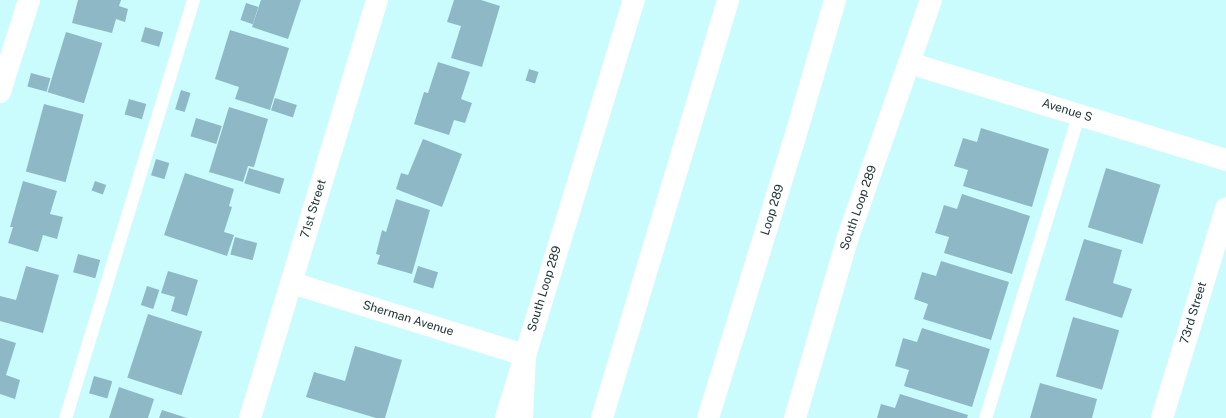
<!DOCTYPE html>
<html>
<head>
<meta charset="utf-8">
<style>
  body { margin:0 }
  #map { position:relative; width:1226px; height:418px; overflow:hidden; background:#cbfcfd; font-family:"Public Sans",sans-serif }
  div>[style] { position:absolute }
  .building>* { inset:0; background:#8fb8c7; transform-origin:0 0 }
  .lane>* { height:13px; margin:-6.5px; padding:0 6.5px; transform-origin:6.5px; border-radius:6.5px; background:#fff }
  .street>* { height:22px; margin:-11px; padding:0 11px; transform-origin:11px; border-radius:11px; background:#fff }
  .secondary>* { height:22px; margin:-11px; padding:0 11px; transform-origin:11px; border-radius:11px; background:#fff }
  .highway>* { height:22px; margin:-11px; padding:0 11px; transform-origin:11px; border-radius:11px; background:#fff }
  span { translate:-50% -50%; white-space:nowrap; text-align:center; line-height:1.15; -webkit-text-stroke:3px #fefefe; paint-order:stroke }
  .street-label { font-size:12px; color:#233637 }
</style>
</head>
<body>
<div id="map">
  <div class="building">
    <div style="clip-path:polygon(78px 0,121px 0,119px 6px,128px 9px,125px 22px,116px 19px,112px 33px,72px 23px)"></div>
    <div style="clip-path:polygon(261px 0,301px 0,288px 39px,252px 27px)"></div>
    <div style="clip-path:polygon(454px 0,481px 0,500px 6px,482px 67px,451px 58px,461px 26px,447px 22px)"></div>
    <div style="left:246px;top:3px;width:13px;height:18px;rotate:18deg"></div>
    <div style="left:145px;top:27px;width:19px;height:15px;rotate:16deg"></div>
    <div style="clip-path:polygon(230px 30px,289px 48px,270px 110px,235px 99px,239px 87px,215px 79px)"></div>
    <div style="left:66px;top:32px;width:38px;height:63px;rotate:17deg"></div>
    <div style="clip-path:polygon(438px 62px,470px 72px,461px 99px,472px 103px,465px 123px,454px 120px,449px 135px,414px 124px,424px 92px,428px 93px)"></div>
    <div style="left:529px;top:69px;width:10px;height:12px;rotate:17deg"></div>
    <div style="left:31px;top:73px;width:20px;height:14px;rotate:15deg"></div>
    <div style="left:181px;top:90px;width:10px;height:20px;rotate:17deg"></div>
    <div style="left:275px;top:98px;width:23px;height:13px;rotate:18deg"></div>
    <div style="left:129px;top:99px;width:18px;height:16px;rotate:16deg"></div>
    <div style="left:44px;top:104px;width:41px;height:70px;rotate:15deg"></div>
    <div style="clip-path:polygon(229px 107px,268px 119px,254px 167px,248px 166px,243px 182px,209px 172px)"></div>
    <div style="left:196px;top:118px;width:27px;height:19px;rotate:17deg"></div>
    <div style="clip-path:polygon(981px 128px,1049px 149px,1032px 207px,963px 186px,968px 170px,954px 166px,963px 138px,977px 142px)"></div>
    <div style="clip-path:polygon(423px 139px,462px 154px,442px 207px,396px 189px,401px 173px,408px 175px)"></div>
    <div style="left:156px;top:159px;width:14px;height:17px;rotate:17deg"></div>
    <div style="left:249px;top:168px;width:37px;height:16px;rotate:17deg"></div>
    <div style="left:1106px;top:168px;width:57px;height:62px;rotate:17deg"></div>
    <div style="clip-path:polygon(185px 173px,234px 189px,229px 206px,232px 207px,224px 232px,234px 235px,227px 256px,164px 235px)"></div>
    <div style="clip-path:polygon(23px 181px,57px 191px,50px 214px,63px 217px,57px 239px,43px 235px,38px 252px,8px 243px,13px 227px,10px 227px)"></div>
    <div style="left:95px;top:181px;width:12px;height:10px;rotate:20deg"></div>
    <div style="clip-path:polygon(962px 194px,1030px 216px,1012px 274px,944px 253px,949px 237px,935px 233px,944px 205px,957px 209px)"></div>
    <div style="clip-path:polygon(396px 199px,430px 210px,412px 274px,377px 264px,380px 255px,376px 254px,382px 230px,386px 232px)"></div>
    <div style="left:235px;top:237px;width:23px;height:18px;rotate:15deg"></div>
    <div style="clip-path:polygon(1084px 239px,1122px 250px,1113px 283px,1132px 289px,1122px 318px,1065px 300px)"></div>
    <div style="left:78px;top:254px;width:23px;height:19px;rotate:15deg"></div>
    <div style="clip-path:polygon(941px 261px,1009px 282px,991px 340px,923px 319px,928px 304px,914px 299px,922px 272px,936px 276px)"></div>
    <div style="clip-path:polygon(26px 266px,59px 275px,43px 333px,0 321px,0 296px,16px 300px)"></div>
    <div style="left:418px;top:266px;width:21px;height:17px;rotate:17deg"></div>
    <div style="clip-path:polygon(168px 271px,198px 280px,187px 316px,171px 311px,175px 297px,161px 293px)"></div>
    <div style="left:147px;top:286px;width:13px;height:20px;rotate:18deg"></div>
    <div style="left:148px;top:314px;width:57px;height:67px;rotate:18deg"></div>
    <div style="left:1073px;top:317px;width:48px;height:62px;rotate:16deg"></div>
    <div style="clip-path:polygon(922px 328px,990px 349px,972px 407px,904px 386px,909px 370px,895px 366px,903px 338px,917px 342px)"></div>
    <div style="clip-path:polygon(0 338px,16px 343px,6px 375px,20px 380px,15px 399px,0 394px)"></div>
    <div style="clip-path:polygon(355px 346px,402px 360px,385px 418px,376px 418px,306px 397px,314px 372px,345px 381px)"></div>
    <div style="left:94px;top:376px;width:19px;height:18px;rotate:16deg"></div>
    <div style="clip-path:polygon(1040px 383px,1097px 399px,1092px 418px,1030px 418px)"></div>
    <div style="clip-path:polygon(119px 387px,154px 399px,148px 418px,109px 418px)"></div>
    <div style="clip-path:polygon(900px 394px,968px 415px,967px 418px,877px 418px,881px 404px,895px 408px)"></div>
    <div style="clip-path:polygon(162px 410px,187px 418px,159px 418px)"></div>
  </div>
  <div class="lane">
    <div style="left:65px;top:418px;width:437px;rotate:-73deg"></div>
    <div style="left:985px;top:418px;width:317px;rotate:-72.9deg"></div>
  </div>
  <div class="street">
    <div style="left:909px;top:63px;width:332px;rotate:17deg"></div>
    <div style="left:0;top:92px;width:96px;rotate:-72.5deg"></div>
    <div style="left:292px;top:283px;width:244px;rotate:17.2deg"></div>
    <div style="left:250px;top:418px;width:437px;rotate:-73.1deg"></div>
    <div style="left:1162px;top:418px;width:219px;rotate:-73deg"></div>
  </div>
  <div class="secondary">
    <div style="left:506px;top:418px;width:437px;rotate:-73deg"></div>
    <div style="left:795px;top:418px;width:189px;rotate:-73.7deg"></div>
    <div style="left:848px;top:237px;width:251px;rotate:-70.7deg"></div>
  </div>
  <div class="highway">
    <div style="left:522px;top:418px;width:63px;rotate:-87.3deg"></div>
    <div style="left:602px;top:418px;width:437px;rotate:-73.2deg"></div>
    <div style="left:708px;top:418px;width:287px;rotate:-72.8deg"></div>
    <div style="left:793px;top:144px;width:150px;rotate:-73.7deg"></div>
  </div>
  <div class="street-label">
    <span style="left:1067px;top:111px;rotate:17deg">Avenue S</span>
    <span style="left:859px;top:208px;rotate:-71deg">South Loop 289</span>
    <span style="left:314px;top:209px;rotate:-73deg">71st Street</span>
    <span style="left:773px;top:210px;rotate:-73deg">Loop 289</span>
    <span style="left:545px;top:289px;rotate:-73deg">South Loop 289</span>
    <span style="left:1194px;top:313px;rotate:-73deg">73rd Street</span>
    <span style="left:408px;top:319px;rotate:17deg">Sherman Avenue</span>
  </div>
</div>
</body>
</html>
